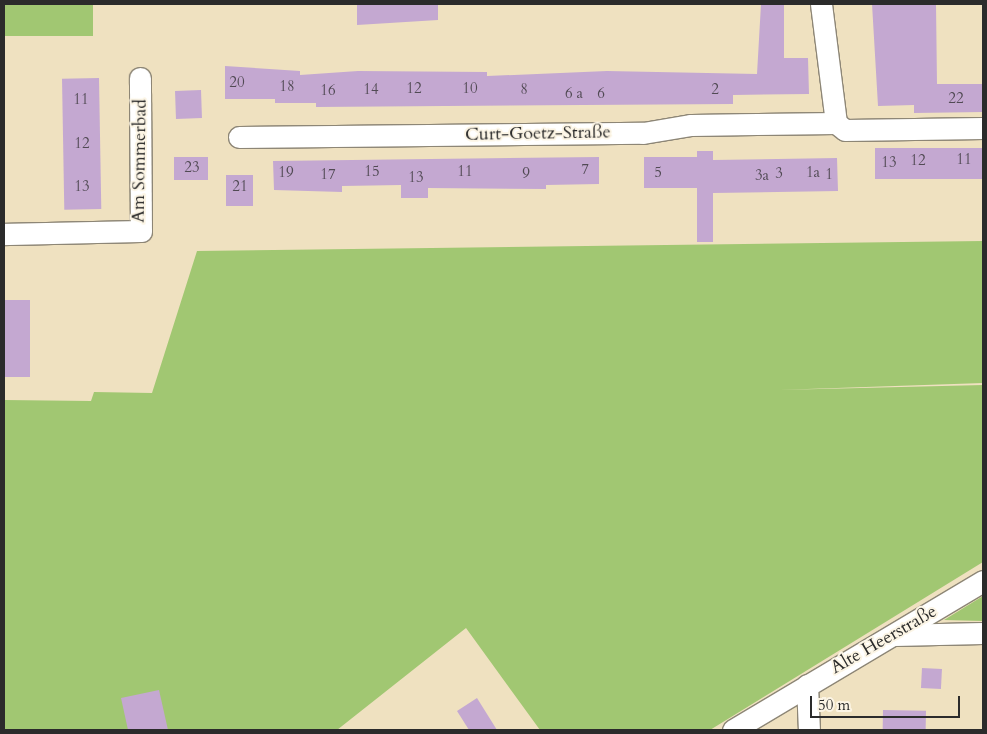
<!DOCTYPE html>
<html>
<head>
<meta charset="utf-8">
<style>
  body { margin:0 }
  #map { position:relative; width:987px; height:734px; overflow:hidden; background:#efe1c0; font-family:Cardo,serif }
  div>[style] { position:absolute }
  .green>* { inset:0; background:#a1c772; transform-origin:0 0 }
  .building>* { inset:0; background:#c4a8d1; transform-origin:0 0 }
  .roads { filter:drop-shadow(1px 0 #8d8676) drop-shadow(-1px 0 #8d8676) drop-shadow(0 1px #8d8676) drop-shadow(0 -1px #8d8676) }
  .minor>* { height:21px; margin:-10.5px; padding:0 10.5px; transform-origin:10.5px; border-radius:10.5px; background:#fff }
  span { translate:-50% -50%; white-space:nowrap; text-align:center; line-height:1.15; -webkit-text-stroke:4px #fcf5e5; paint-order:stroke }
  .number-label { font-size:15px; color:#514a54 }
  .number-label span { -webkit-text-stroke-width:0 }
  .street-label { font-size:18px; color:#2b2b2b }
  .frame { position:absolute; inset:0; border:5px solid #2b2b2b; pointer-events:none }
  .scale { position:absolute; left:810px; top:696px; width:150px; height:22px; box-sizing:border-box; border:2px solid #2b2b2b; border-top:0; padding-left:6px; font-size:15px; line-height:18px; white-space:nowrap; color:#2b2b2b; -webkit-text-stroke:4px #fcf5e5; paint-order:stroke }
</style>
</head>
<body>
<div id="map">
  <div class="green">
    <div style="left:4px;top:4px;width:89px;height:32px"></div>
    <div style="clip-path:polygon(983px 241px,983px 383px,778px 390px,983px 385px,983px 562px,710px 730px,540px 730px,466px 628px,337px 730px,4px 730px,4px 400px,91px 401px,94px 392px,152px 393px,197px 251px)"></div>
    <div style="clip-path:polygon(983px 596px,983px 621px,944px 620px)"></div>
  </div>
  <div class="building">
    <div style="clip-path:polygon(357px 4px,438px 4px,438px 20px,357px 25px)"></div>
    <div style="clip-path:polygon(761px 4px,784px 4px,784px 58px,808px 58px,809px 94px,733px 95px,733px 104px,316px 107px,316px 103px,275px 103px,275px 99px,225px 99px,225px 66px,300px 71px,300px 75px,358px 71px,487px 72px,487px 76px,607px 71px,757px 74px)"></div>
    <div style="clip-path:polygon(872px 4px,936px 4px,937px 84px,983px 84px,983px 112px,914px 113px,914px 105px,878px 106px)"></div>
    <div style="left:99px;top:78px;width:131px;height:37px;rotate:89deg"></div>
    <div style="left:201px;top:90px;width:28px;height:26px;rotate:88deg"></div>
    <div style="left:983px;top:148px;width:31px;height:108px;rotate:90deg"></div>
    <div style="clip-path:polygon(697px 151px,713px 151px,713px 160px,837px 158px,838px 191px,713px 193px,713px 242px,697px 242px,697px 188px,644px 188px,644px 157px,697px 157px)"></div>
    <div style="left:174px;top:157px;width:34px;height:23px"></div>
    <div style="clip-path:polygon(599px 157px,599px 184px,546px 185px,546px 189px,428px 188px,428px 198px,401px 198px,401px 185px,342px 186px,342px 192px,274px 190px,273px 161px)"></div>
    <div style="left:226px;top:175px;width:27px;height:31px"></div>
    <div style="left:4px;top:300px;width:26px;height:77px"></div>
    <div style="left:922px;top:668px;width:20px;height:20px;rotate:3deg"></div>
    <div style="clip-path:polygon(159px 690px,168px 730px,128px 730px,121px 698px)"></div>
    <div style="clip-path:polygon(477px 698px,497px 730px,469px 730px,457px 711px)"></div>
    <div style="left:883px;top:710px;width:43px;height:20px;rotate:1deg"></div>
  </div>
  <div class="roads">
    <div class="minor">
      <div style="left:821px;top:4px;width:120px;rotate:82.8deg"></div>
      <div style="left:836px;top:123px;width:11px;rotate:38deg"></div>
      <div style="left:845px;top:130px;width:138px;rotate:-0.8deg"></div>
      <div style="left:239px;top:137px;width:404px;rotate:-0.6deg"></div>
      <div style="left:643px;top:133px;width:49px;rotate:-9.5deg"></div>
      <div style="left:691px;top:125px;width:145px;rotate:-0.8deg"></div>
      <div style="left:4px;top:234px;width:137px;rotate:-1.3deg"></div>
      <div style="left:141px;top:231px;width:153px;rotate:-90.4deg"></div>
      <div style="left:894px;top:635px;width:89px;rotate:-1.3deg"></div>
      <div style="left:807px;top:685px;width:45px;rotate:87.5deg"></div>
      <div style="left:733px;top:730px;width:291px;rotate:-30.8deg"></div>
    </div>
  </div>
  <div class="number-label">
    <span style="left:237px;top:83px">20</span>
    <span style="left:287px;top:87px">18</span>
    <span style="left:414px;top:89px">12</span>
    <span style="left:470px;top:89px">10</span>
    <span style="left:371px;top:90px">14</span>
    <span style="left:524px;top:90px">8</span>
    <span style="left:715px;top:90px">2</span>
    <span style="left:328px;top:91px">16</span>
    <span style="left:574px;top:94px">6 a</span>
    <span style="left:601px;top:94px">6</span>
    <span style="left:956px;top:99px">22</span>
    <span style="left:81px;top:100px">11</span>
    <span style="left:82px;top:144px">12</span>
    <span style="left:964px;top:160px">11</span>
    <span style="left:918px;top:161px">12</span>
    <span style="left:889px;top:163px">13</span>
    <span style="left:192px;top:168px">23</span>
    <span style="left:585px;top:170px">7</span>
    <span style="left:372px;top:172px">15</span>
    <span style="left:465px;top:172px">11</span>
    <span style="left:286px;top:173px">19</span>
    <span style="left:658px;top:173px">5</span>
    <span style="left:813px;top:173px">1a</span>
    <span style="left:526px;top:174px">9</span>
    <span style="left:779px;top:174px">3</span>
    <span style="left:328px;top:175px">17</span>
    <span style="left:829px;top:175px">1</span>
    <span style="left:762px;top:176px">3a</span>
    <span style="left:416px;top:178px">13</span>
    <span style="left:82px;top:187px">13</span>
    <span style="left:240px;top:187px">21</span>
  </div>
  <div class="street-label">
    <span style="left:538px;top:134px;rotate:-1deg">Curt-Goetz-Straße</span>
    <span style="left:140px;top:161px;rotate:-89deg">Am Sommerbad</span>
    <span style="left:884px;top:640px;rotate:-30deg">Alte Heerstraße</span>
  </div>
  <div class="frame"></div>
  <div class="scale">50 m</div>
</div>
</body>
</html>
